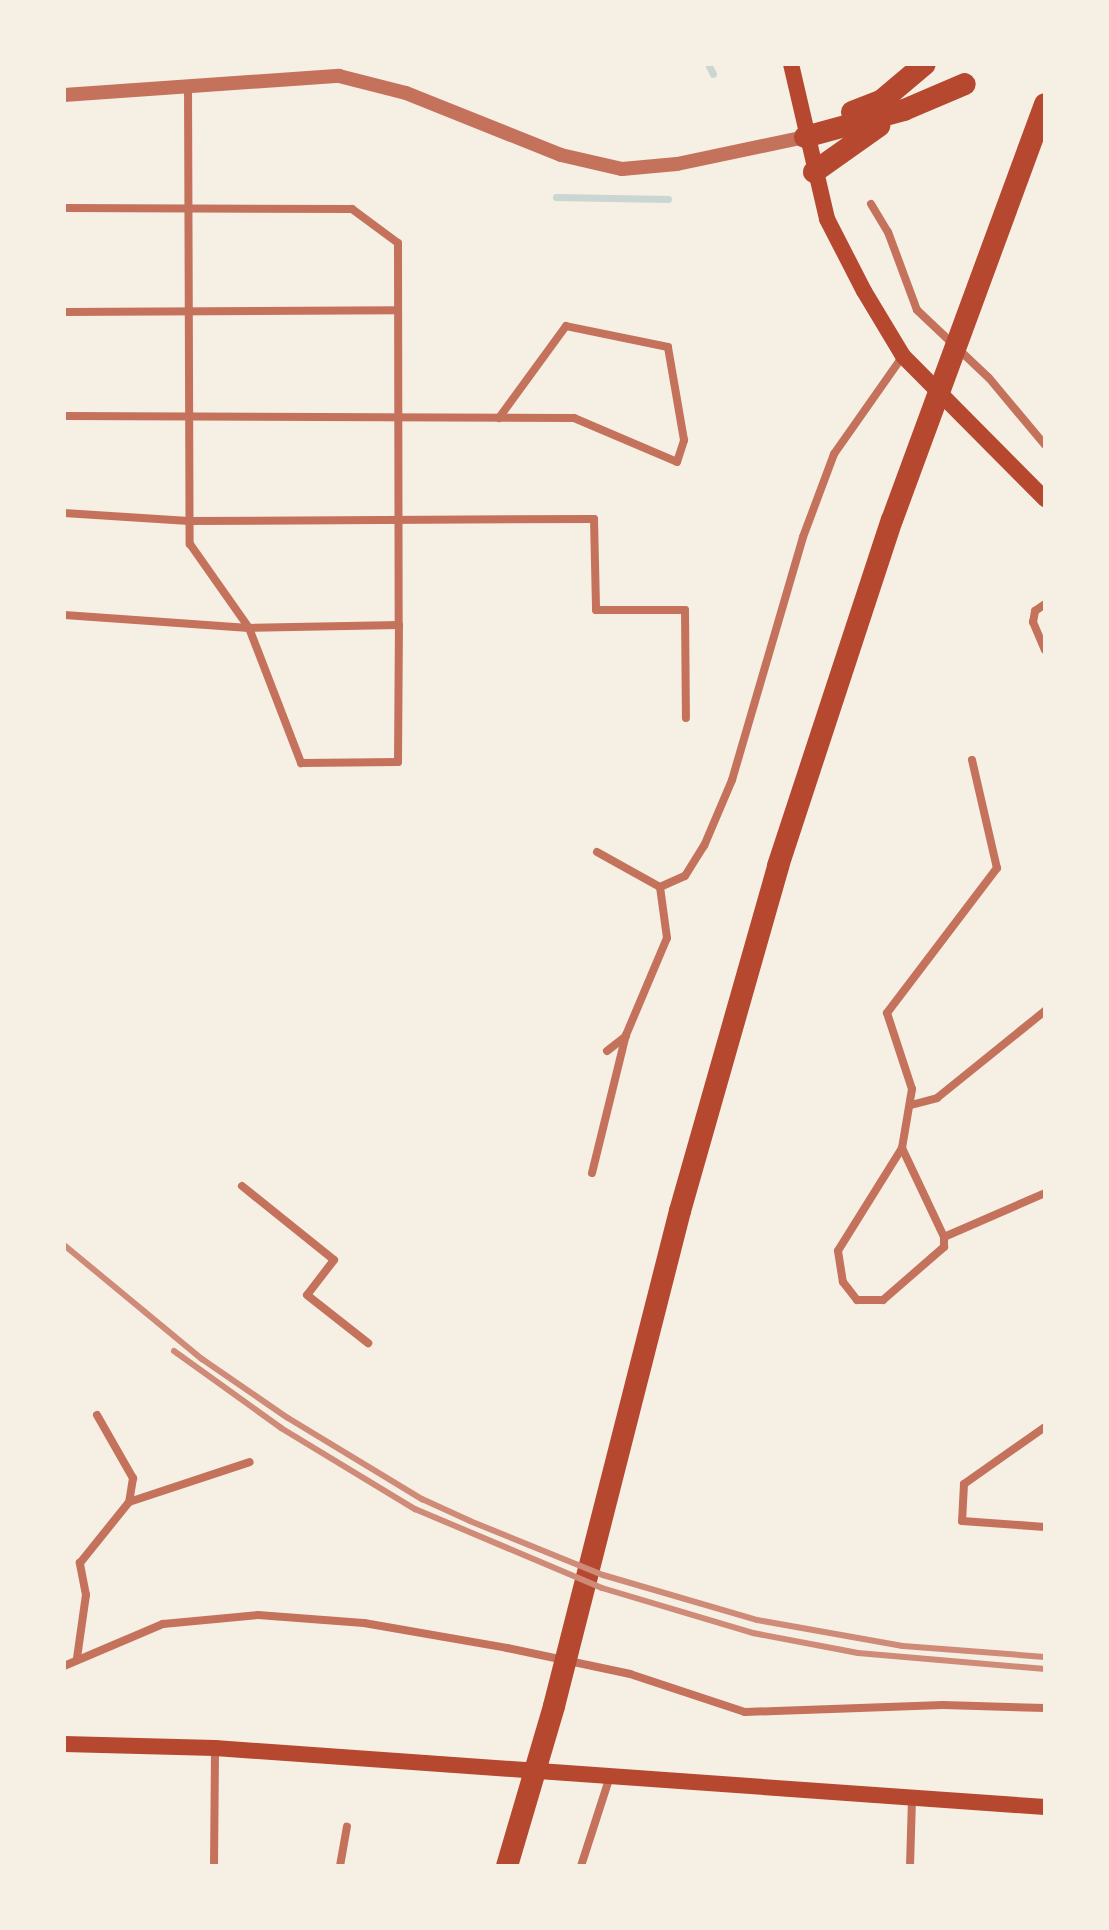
<!DOCTYPE html>
<html>
<head>
<meta charset="utf-8">
<style>
  body { margin:0 }
  #map { position:relative; width:1109px; height:1930px; overflow:hidden; background:#f6efe4; font-family:Arial,sans-serif }
  div>[style] { position:absolute }
  .stream>* { height:7px; margin:-3.5px; padding:0 3.5px; transform-origin:3.5px; border-radius:3.5px; background:#c9d6d2 }
  .minor>* { height:8px; margin:-4px; padding:0 4px; transform-origin:4px; border-radius:4px; background:#c5725c }
  .tertiary>* { height:14px; margin:-7px; padding:0 7px; transform-origin:7px; border-radius:7px; background:#c5725c }
  .secondary>* { height:16px; margin:-8px; padding:0 8px; transform-origin:8px; border-radius:8px; background:#b5482f }
  .motorway>* { height:22px; margin:-11px; padding:0 11px; transform-origin:11px; border-radius:11px; background:#b5482f }
  .rail>* { height:6px; margin:-3px; padding:0 3px; transform-origin:3px; border-radius:3px; background:#cf8b77 }
  span { translate:-50% -50%; white-space:nowrap; text-align:center; line-height:1.15; -webkit-text-stroke:8px #f6efe4; paint-order:stroke }
  .frame { position:absolute; inset:0; border:66px solid #f6efe4; pointer-events:none }
</style>
</head>
<body>
<div id="map">
  <div class="stream">
    <div style="left:708px;top:64px;width:11px;rotate:63deg"></div>
    <div style="left:556px;top:197px;width:112px;rotate:1deg"></div>
  </div>
  <div class="minor">
    <div style="left:188px;top:84px;width:460px;rotate:89.8deg"></div>
    <div style="left:190px;top:544px;width:103px;rotate:54.9deg"></div>
    <div style="left:249px;top:628px;width:145px;rotate:68.9deg"></div>
    <div style="left:301px;top:763px;width:97px;rotate:-0.6deg"></div>
    <div style="left:398px;top:762px;width:137px;rotate:-89.6deg"></div>
    <div style="left:871px;top:204px;width:33px;rotate:59deg"></div>
    <div style="left:888px;top:232px;width:83px;rotate:69.6deg"></div>
    <div style="left:917px;top:310px;width:99px;rotate:43.4deg"></div>
    <div style="left:989px;top:378px;width:87px;rotate:50.1deg"></div>
    <div style="left:64px;top:208px;width:288px;rotate:0.2deg"></div>
    <div style="left:352px;top:209px;width:57px;rotate:36.5deg"></div>
    <div style="left:398px;top:243px;width:382px;rotate:89.9deg"></div>
    <div style="left:399px;top:625px;width:150px;rotate:178.9deg"></div>
    <div style="left:249px;top:628px;width:185px;rotate:-176deg"></div>
    <div style="left:64px;top:312px;width:334px;rotate:-0.3deg"></div>
    <div style="left:64px;top:416px;width:510px;rotate:0.22deg"></div>
    <div style="left:574px;top:418px;width:112px;rotate:23.1deg"></div>
    <div style="left:677px;top:462px;width:23px;rotate:-72deg"></div>
    <div style="left:684px;top:440px;width:94px;rotate:-99.8deg"></div>
    <div style="left:668px;top:347px;width:104px;rotate:-168.4deg"></div>
    <div style="left:566px;top:326px;width:114px;rotate:126.1deg"></div>
    <div style="left:64px;top:513px;width:125px;rotate:3.7deg"></div>
    <div style="left:189px;top:521px;width:405px;rotate:-0.3deg"></div>
    <div style="left:594px;top:519px;width:91px;rotate:88.7deg"></div>
    <div style="left:596px;top:610px;width:89px"></div>
    <div style="left:685px;top:610px;width:108px;rotate:89.5deg"></div>
    <div style="left:1045px;top:604px;width:12px;rotate:145deg"></div>
    <div style="left:1035px;top:611px;width:11px;rotate:100deg"></div>
    <div style="left:1033px;top:622px;width:30px;rotate:67deg"></div>
    <div style="left:972px;top:760px;width:111px;rotate:77deg"></div>
    <div style="left:997px;top:868px;width:182px;rotate:127.2deg"></div>
    <div style="left:887px;top:1013px;width:80px;rotate:71.8deg"></div>
    <div style="left:912px;top:1089px;width:60px;rotate:99.6deg"></div>
    <div style="left:902px;top:1148px;width:98px;rotate:64.7deg"></div>
    <div style="left:944px;top:1237px;width:110px;rotate:-23.5deg"></div>
    <div style="left:597px;top:852px;width:72px;rotate:29.1deg"></div>
    <div style="left:660px;top:887px;width:27px;rotate:-24deg"></div>
    <div style="left:685px;top:876px;width:36px;rotate:-58deg"></div>
    <div style="left:704px;top:846px;width:72px;rotate:-67deg"></div>
    <div style="left:732px;top:780px;width:253px;rotate:-73.7deg"></div>
    <div style="left:803px;top:537px;width:89px;rotate:-69.5deg"></div>
    <div style="left:834px;top:454px;width:120px;rotate:-54.9deg"></div>
    <div style="left:607px;top:1051px;width:24px;rotate:-38deg"></div>
    <div style="left:911px;top:1105px;width:27px;rotate:-15deg"></div>
    <div style="left:937px;top:1098px;width:139px;rotate:-38.9deg"></div>
    <div style="left:902px;top:1148px;width:121px;rotate:121.9deg"></div>
    <div style="left:838px;top:1251px;width:31px;rotate:81deg"></div>
    <div style="left:843px;top:1282px;width:23px;rotate:52deg"></div>
    <div style="left:857px;top:1300px;width:26px"></div>
    <div style="left:883px;top:1300px;width:81px;rotate:-41deg"></div>
    <div style="left:944px;top:1247px;width:10px;rotate:-90deg"></div>
    <div style="left:592px;top:1173px;width:142px;rotate:-76.2deg"></div>
    <div style="left:626px;top:1035px;width:105px;rotate:-67.1deg"></div>
    <div style="left:667px;top:938px;width:51px;rotate:-97.8deg"></div>
    <div style="left:242px;top:1186px;width:118px;rotate:38.8deg"></div>
    <div style="left:334px;top:1260px;width:44px;rotate:127.6deg"></div>
    <div style="left:307px;top:1295px;width:78px;rotate:38.2deg"></div>
    <div style="left:97px;top:1415px;width:73px;rotate:60.3deg"></div>
    <div style="left:133px;top:1478px;width:24px;rotate:99deg"></div>
    <div style="left:1045px;top:1427px;width:99px;rotate:144.9deg"></div>
    <div style="left:964px;top:1484px;width:37px;rotate:93deg"></div>
    <div style="left:962px;top:1521px;width:83px;rotate:4.1deg"></div>
    <div style="left:77px;top:1658px;width:64px;rotate:-81.9deg"></div>
    <div style="left:86px;top:1595px;width:33px;rotate:-101deg"></div>
    <div style="left:80px;top:1563px;width:78px;rotate:-51.2deg"></div>
    <div style="left:129px;top:1502px;width:127px;rotate:-18.3deg"></div>
    <div style="left:64px;top:1666px;width:108px;rotate:-23deg"></div>
    <div style="left:163px;top:1624px;width:95px;rotate:-5.4deg"></div>
    <div style="left:258px;top:1615px;width:106px;rotate:4.3deg"></div>
    <div style="left:364px;top:1623px;width:145px;rotate:9.9deg"></div>
    <div style="left:507px;top:1648px;width:126px;rotate:11.9deg"></div>
    <div style="left:630px;top:1674px;width:121px;rotate:18.3deg"></div>
    <div style="left:745px;top:1712px;width:198px;rotate:-2deg"></div>
    <div style="left:943px;top:1705px;width:102px;rotate:1.7deg"></div>
    <div style="left:214px;top:1866px;width:118px;rotate:-89.5deg"></div>
    <div style="left:340px;top:1866px;width:40px;rotate:-80deg"></div>
    <div style="left:581px;top:1866px;width:95px;rotate:-72.1deg"></div>
    <div style="left:910px;top:1866px;width:69px;rotate:-88.3deg"></div>
  </div>
  <div class="tertiary">
    <div style="left:64px;top:95px;width:276px;rotate:-4deg"></div>
    <div style="left:339px;top:76px;width:69px;rotate:14.2deg"></div>
    <div style="left:406px;top:93px;width:167px;rotate:21.8deg"></div>
    <div style="left:561px;top:155px;width:63px;rotate:12.9deg"></div>
    <div style="left:622px;top:169px;width:55px;rotate:-5.2deg"></div>
    <div style="left:677px;top:164px;width:131px;rotate:-11.9deg"></div>
  </div>
  <div class="secondary">
    <div style="left:791px;top:64px;width:159px;rotate:76.9deg"></div>
    <div style="left:827px;top:219px;width:81px;rotate:62.8deg"></div>
    <div style="left:864px;top:291px;width:76px;rotate:59deg"></div>
    <div style="left:903px;top:356px;width:202px;rotate:45.2deg"></div>
    <div style="left:64px;top:1744px;width:151px;rotate:1.5deg"></div>
    <div style="left:215px;top:1748px;width:832px;rotate:4.07deg"></div>
  </div>
  <div class="motorway">
    <div style="left:852px;top:112px;width:31px;rotate:-21deg"></div>
    <div style="left:881px;top:101px;width:57px;rotate:-40.1deg"></div>
    <div style="left:805px;top:137px;width:103px;rotate:-15.3deg"></div>
    <div style="left:904px;top:110px;width:66px;rotate:-23.1deg"></div>
    <div style="left:814px;top:172px;width:80px;rotate:-35.3deg"></div>
    <div style="left:507px;top:1866px;width:167px;rotate:-73.6deg"></div>
    <div style="left:554px;top:1706px;width:511px;rotate:-75.72deg"></div>
    <div style="left:680px;top:1211px;width:359px;rotate:-74.1deg"></div>
    <div style="left:778px;top:866px;width:364px;rotate:-71.8deg"></div>
    <div style="left:892px;top:520px;width:443px;rotate:-69.8deg"></div>
  </div>
  <div class="rail">
    <div style="left:64px;top:1245px;width:179px;rotate:39.6deg"></div>
    <div style="left:202px;top:1359px;width:104px;rotate:34.5deg"></div>
    <div style="left:288px;top:1418px;width:157px;rotate:31.2deg"></div>
    <div style="left:422px;top:1499px;width:53px;rotate:24.6deg"></div>
    <div style="left:470px;top:1521px;width:144px;rotate:22.1deg"></div>
    <div style="left:603px;top:1575px;width:160px;rotate:16.3deg"></div>
    <div style="left:757px;top:1620px;width:148px;rotate:10.1deg"></div>
    <div style="left:903px;top:1646px;width:142px;rotate:4.4deg"></div>
    <div style="left:174px;top:1351px;width:132px;rotate:35.7deg"></div>
    <div style="left:281px;top:1428px;width:157px;rotate:31.2deg"></div>
    <div style="left:415px;top:1509px;width:203px;rotate:22.9deg"></div>
    <div style="left:602px;top:1588px;width:158px;rotate:16.6deg"></div>
    <div style="left:753px;top:1633px;width:107px;rotate:10.8deg"></div>
    <div style="left:858px;top:1653px;width:188px;rotate:4.9deg"></div>
  </div>
  <div class="frame"></div>
</div>
</body>
</html>
